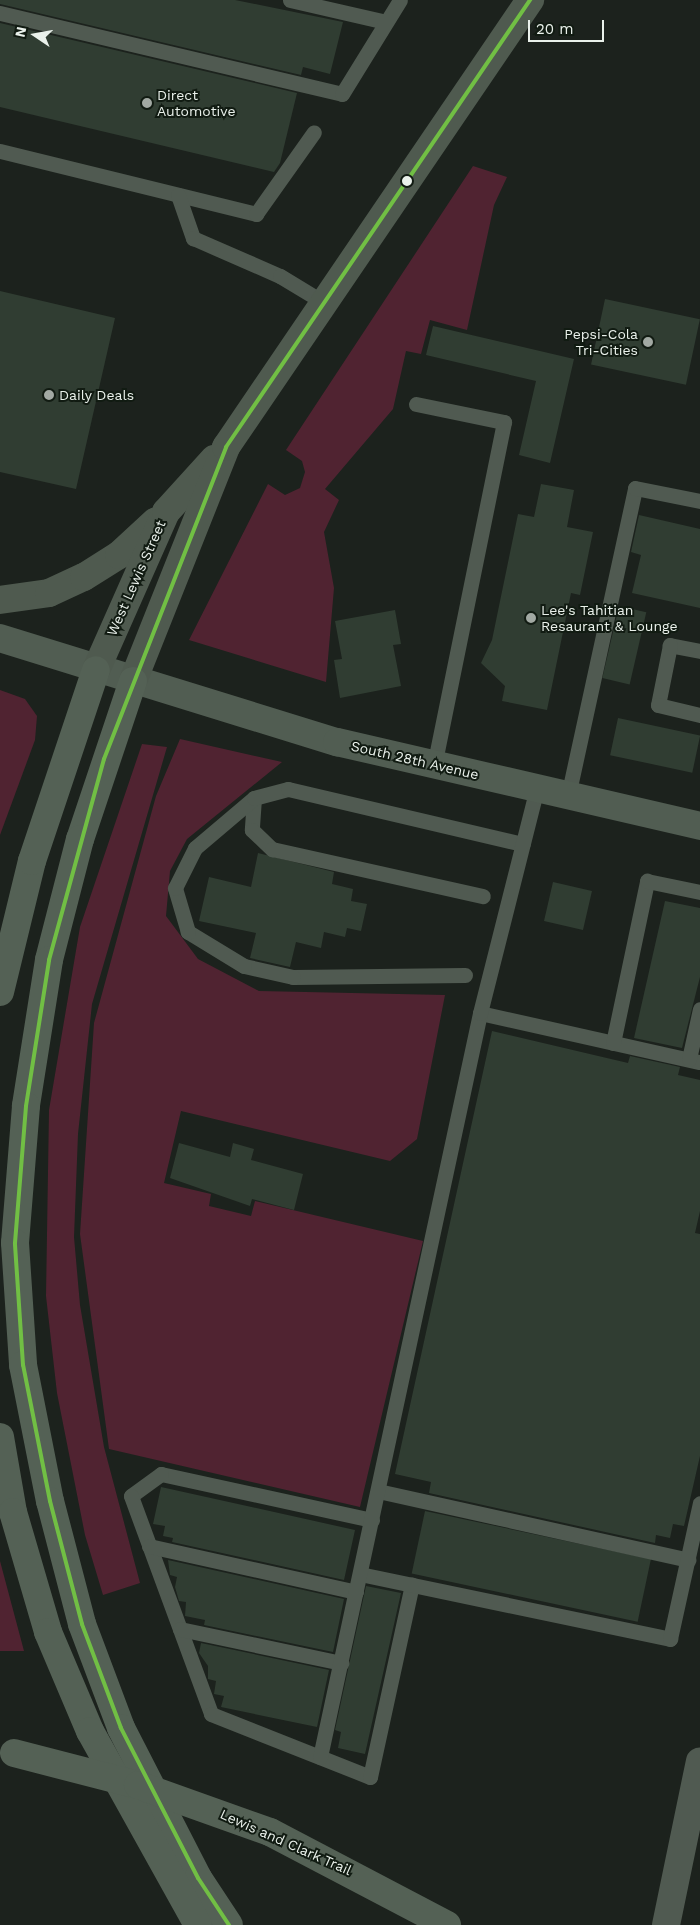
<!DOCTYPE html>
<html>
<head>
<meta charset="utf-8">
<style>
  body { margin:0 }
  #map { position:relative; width:700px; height:1925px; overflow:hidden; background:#1c221d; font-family:"Work Sans",sans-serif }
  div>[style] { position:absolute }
  .green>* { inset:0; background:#502331 }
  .building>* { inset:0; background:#303d32; transform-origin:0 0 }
  .lane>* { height:15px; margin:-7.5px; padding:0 7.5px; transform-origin:7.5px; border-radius:7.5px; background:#505a51 }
  .street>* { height:28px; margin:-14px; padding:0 14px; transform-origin:14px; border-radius:14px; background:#505a51 }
  .secondary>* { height:28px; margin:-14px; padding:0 14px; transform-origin:14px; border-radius:14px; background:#515d52 }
  .primary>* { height:28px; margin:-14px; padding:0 14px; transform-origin:14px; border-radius:14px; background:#4f5a4f }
  .highway>* { height:28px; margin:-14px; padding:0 14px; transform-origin:14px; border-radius:14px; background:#546155 }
  .highway-bridge>* { height:28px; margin:-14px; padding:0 14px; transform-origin:14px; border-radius:14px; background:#546155 }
  .bus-1>* { height:4px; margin:-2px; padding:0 2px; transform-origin:2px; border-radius:2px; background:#71bf44 }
  .dots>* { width:14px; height:14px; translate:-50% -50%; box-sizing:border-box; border:2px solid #111b12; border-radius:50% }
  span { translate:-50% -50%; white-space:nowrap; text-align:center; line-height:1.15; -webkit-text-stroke:4px #111b12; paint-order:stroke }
  .poi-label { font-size:14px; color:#eaf1eb }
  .left { translate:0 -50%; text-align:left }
  .right { translate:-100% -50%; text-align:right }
  .street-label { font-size:14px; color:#eaf1eb }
  .north { position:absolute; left:10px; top:10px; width:50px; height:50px; -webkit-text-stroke:4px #111b12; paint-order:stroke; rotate:282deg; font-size:14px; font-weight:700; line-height:20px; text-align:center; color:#eaf1eb }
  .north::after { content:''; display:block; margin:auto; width:18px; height:22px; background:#eaf1eb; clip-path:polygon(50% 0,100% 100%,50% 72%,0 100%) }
  .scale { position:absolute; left:528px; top:20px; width:76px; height:22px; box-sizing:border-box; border:2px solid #eaf1eb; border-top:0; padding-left:6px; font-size:15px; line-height:18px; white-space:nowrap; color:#eaf1eb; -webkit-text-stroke:4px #111b12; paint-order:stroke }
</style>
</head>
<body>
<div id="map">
  <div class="green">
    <div style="clip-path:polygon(473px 166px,507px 177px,494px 205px,467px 330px,430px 320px,421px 354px,406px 351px,393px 409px,325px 489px,339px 500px,324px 532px,334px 588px,326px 682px,189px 640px,268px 484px,285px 495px,300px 488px,305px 472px,302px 461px,286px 450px)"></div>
    <div style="clip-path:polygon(0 690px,25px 699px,37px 716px,35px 740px,0 835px)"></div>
    <div style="clip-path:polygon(180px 739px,282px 762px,187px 839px,170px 871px,166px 916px,198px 959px,259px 991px,445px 995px,417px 1139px,390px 1161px,181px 1111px,164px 1183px,211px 1194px,209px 1206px,251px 1216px,255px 1201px,423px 1241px,360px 1507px,109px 1449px,80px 1234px,94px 1023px,156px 796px)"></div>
    <div style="clip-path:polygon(142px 744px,167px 747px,92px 1004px,78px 1134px,74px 1237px,80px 1305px,104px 1447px,140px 1583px,103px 1595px,85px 1535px,57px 1393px,46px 1296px,49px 1110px,80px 927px)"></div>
    <div style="clip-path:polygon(0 1561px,24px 1651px,0 1651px)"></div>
  </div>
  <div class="building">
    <div style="clip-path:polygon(0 0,235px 0,343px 22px,330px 74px,303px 67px,301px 75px,0 4px)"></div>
    <div style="clip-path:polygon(0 23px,297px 93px,280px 163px,274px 172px,0 107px)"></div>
    <div style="clip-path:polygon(0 291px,115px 318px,76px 489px,0 472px)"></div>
    <div style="left:605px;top:299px;width:97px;height:67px;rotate:12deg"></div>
    <div style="clip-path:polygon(433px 326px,574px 359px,550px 463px,519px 455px,536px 381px,426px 355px)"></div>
    <div style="clip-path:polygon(541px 484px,574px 490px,567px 527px,593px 532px,580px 595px,571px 593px,547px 710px,502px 701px,505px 686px,481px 663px,492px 640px,518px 514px,534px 517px)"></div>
    <div style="clip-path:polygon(639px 515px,700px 529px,700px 608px,632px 593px,641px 555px,631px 552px)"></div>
    <div style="left:619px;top:606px;width:28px;height:74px;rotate:13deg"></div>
    <div style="clip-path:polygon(395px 610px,401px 644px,393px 645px,401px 686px,340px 698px,334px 660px,342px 659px,335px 621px)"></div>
    <div style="left:618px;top:718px;width:84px;height:38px;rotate:12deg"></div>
    <div style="clip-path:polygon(258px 853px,334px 872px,332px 884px,353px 889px,351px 901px,367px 904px,361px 931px,347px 928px,345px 937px,324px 932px,321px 948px,296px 942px,290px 967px,250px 958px,256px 933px,199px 921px,209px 877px,251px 887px)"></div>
    <div style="left:553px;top:882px;width:40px;height:40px;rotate:13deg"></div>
    <div style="clip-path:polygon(665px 901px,700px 908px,700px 977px,682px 1048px,634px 1038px)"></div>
    <div style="clip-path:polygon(492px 1031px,628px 1063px,630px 1056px,680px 1067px,678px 1075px,700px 1080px,700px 1211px,695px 1233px,700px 1234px,700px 1456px,684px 1526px,673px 1524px,670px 1538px,656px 1535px,655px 1543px,429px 1493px,431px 1482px,395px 1474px)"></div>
    <div style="clip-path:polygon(179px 1143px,230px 1157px,233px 1143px,254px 1149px,251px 1160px,303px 1174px,294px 1210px,252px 1199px,250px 1206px,170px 1178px)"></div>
    <div style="clip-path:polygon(161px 1487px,355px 1530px,344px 1580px,172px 1542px,173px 1538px,163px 1536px,165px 1526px,153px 1524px)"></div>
    <div style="left:425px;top:1511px;width:231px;height:64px;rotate:12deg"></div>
    <div style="clip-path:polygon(168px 1560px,344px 1599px,333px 1652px,204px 1625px,205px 1620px,185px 1616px,186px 1602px,179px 1601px,175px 1587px,177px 1577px,170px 1575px)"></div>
    <div style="clip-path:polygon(366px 1586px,401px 1593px,365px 1754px,338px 1748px,341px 1732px,335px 1730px)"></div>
    <div style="clip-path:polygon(201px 1643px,329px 1670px,317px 1727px,221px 1707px,224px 1696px,214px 1694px,216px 1681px,208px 1679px,208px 1666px,199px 1653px)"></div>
  </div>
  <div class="lane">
    <div style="left:290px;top:0;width:98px;rotate:12.9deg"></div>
    <div style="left:0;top:13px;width:351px;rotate:13.3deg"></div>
    <div style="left:342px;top:94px;width:110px;rotate:-58.3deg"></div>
    <div style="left:0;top:151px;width:264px;rotate:13.8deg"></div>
    <div style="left:256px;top:214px;width:100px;rotate:-54.7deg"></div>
    <div style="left:178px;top:195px;width:46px;rotate:70.8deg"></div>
    <div style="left:193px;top:238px;width:95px;rotate:23.6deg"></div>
    <div style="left:280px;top:276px;width:50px;rotate:31.2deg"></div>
    <div style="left:416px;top:404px;width:90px;rotate:11.6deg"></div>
    <div style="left:504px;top:422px;width:350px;rotate:101.5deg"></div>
    <div style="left:700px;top:651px;width:31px;rotate:-169deg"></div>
    <div style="left:670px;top:645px;width:61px;rotate:101.3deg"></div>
    <div style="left:658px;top:705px;width:43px;rotate:13.4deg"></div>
    <div style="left:568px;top:796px;width:315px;rotate:-77.7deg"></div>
    <div style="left:635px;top:488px;width:66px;rotate:11.3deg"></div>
    <div style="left:254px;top:798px;width:32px;rotate:94deg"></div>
    <div style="left:252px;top:830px;width:28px;rotate:44deg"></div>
    <div style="left:272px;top:849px;width:216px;rotate:12.6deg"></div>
    <div style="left:465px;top:975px;width:172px;rotate:179.3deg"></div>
    <div style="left:293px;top:977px;width:50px;rotate:-167.3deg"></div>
    <div style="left:244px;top:966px;width:66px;rotate:-148.7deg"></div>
    <div style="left:188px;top:932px;width:46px;rotate:-106.5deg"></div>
    <div style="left:175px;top:888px;width:45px;rotate:-63.4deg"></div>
    <div style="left:195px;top:848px;width:77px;rotate:-40.3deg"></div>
    <div style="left:254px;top:798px;width:35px;rotate:-15deg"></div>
    <div style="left:288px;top:789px;width:241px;rotate:13.2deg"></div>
    <div style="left:480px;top:1013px;width:225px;rotate:12.6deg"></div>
    <div style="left:613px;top:1043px;width:166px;rotate:-78.1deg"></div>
    <div style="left:647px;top:881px;width:54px;rotate:11.7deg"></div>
    <div style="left:689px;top:1059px;width:51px;rotate:-77.6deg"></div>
    <div style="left:378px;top:1491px;width:318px;rotate:12.5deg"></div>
    <div style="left:372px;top:1520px;width:216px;rotate:-167.7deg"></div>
    <div style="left:161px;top:1474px;width:37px;rotate:144deg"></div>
    <div style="left:131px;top:1496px;width:232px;rotate:69.8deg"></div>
    <div style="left:211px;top:1714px;width:171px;rotate:21.6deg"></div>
    <div style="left:370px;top:1777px;width:197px;rotate:-77.7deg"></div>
    <div style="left:149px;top:1546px;width:212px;rotate:12.5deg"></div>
    <div style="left:360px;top:1574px;width:317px;rotate:11.8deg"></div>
    <div style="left:670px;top:1639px;width:139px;rotate:-77.6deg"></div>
    <div style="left:180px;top:1629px;width:165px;rotate:11.9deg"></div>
    <div style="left:320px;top:1757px;width:761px;rotate:-77.86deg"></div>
    <div style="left:480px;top:1013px;width:232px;rotate:-75.8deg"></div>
  </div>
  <div class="street">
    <div style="left:666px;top:1925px;width:167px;rotate:-78.3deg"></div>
  </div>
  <div class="secondary">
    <div style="left:0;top:638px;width:353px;rotate:17.2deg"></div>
    <div style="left:337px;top:742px;width:373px;rotate:13deg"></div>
  </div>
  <div class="primary">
    <div style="left:0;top:600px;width:49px;rotate:-8.1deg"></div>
    <div style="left:49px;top:593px;width:38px;rotate:-25deg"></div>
    <div style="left:84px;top:577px;width:41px;rotate:-32.2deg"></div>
    <div style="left:119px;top:555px;width:50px;rotate:-42.6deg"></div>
    <div style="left:96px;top:670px;width:173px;rotate:-66.1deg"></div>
    <div style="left:166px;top:512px;width:72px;rotate:-47.8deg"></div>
    <div style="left:133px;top:681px;width:252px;rotate:-68.3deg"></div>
    <div style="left:226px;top:447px;width:541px;rotate:-55.78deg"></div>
  </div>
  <div class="highway">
    <div style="left:133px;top:681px;width:167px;rotate:108.5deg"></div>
    <div style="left:80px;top:839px;width:125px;rotate:104.4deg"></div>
    <div style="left:49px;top:960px;width:148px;rotate:99deg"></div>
    <div style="left:26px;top:1106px;width:137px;rotate:94.6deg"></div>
    <div style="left:15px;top:1243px;width:122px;rotate:86.2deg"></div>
    <div style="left:23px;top:1365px;width:139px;rotate:78.8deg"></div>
    <div style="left:50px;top:1501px;width:127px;rotate:75.4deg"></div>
    <div style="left:82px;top:1624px;width:111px;rotate:69.4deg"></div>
    <div style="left:121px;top:1728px;width:169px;rotate:62.8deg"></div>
    <div style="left:198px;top:1878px;width:56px;rotate:56.6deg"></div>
    <div style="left:0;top:992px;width:135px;rotate:-76.3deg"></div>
    <div style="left:32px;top:861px;width:201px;rotate:-71.5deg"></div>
    <div style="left:0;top:1437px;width:76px;rotate:80.2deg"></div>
    <div style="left:13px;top:1512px;width:125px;rotate:73.7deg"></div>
    <div style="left:48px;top:1632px;width:108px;rotate:67deg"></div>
    <div style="left:90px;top:1731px;width:222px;rotate:60.9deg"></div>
    <div style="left:270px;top:1832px;width:200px;rotate:27.7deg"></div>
  </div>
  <div class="highway-bridge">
    <div style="left:14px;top:1753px;width:128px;rotate:14.5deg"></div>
    <div style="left:138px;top:1785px;width:140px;rotate:19.6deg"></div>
  </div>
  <div class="bus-1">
    <div style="left:229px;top:1925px;width:56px;rotate:-123.4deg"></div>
    <div style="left:198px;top:1878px;width:169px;rotate:-117.2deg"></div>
    <div style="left:121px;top:1728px;width:111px;rotate:-110.6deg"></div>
    <div style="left:82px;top:1624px;width:127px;rotate:-104.6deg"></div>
    <div style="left:50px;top:1501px;width:139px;rotate:-101.2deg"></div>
    <div style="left:23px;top:1365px;width:122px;rotate:-93.8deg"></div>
    <div style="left:15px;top:1243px;width:137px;rotate:-85.4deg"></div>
    <div style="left:26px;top:1106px;width:148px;rotate:-81deg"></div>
    <div style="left:49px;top:960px;width:208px;rotate:-74.7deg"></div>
    <div style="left:104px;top:759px;width:335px;rotate:-68.6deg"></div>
    <div style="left:226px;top:447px;width:541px;rotate:-55.78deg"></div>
  </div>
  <div class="dots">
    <div style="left:147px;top:103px;background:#a2a9a3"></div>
    <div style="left:407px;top:181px;background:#eaf1eb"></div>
    <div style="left:648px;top:342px;background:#a2a9a3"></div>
    <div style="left:49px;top:395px;background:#a2a9a3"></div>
    <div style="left:531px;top:618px;background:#a2a9a3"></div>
  </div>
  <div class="poi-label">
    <span class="left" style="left:157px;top:103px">Direct<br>Automotive</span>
    <span class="right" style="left:638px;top:342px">Pepsi-Cola<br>Tri-Cities</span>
    <span class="left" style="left:59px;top:395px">Daily Deals</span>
    <span class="left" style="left:541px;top:618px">Lee's Tahitian<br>Resaurant &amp; Lounge</span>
  </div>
  <div class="street-label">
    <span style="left:136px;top:578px;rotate:-66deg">West Lewis Street</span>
    <span style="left:415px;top:760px;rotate:13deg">South 28th Avenue</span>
    <span style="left:286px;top:1842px;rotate:24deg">Lewis and Clark Trail</span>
  </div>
  <div class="north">N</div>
  <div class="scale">20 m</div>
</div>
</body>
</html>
